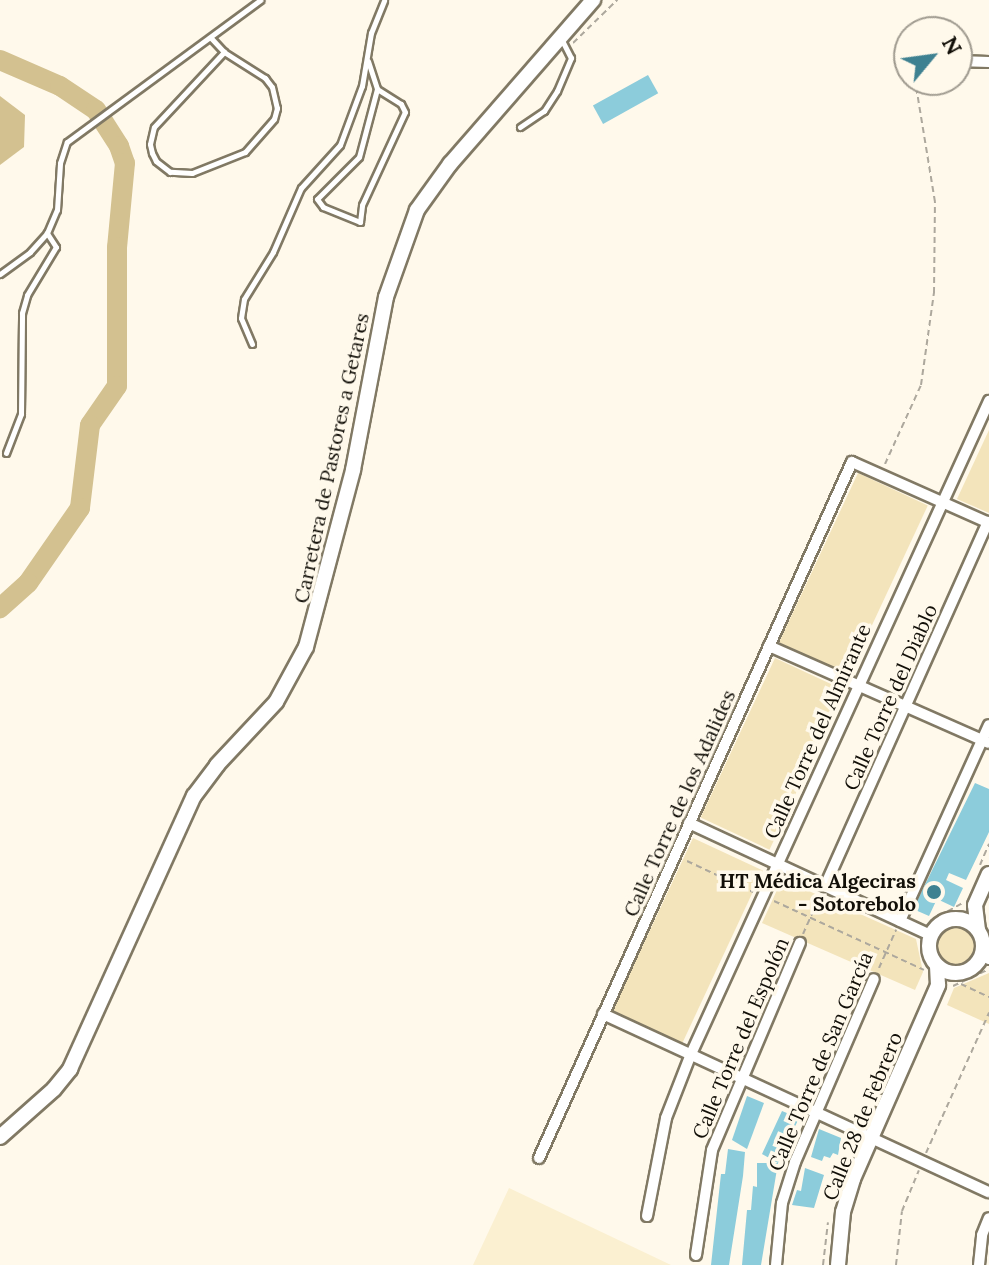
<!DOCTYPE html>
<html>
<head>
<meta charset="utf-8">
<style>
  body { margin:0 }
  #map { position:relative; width:989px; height:1265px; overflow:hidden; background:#fff9eb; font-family:Lora,serif }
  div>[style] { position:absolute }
  .built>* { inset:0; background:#fbf0d1 }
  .green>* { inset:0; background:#f3e4bb; transform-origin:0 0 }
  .round { border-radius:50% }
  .water>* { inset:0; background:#d3c190 }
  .river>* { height:20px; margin:-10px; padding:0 10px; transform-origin:10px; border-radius:10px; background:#d3c190 }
  .building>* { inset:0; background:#8cccdb; transform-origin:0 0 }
  .path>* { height:2px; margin-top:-1px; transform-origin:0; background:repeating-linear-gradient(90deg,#ada89d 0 6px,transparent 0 10px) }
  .roads { filter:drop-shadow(2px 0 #817964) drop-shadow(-2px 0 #817964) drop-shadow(0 2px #817964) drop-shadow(0 -2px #817964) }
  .lane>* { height:5px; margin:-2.5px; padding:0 2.5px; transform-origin:2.5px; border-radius:2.5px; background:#fff }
  .street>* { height:10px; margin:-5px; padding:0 5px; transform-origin:5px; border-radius:5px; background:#fff }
  .secondary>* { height:14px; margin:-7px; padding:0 7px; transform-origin:7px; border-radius:7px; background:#fff }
  .secondary>.ring { margin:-7px; padding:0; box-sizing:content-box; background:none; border:14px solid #fff; border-radius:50% }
  .dots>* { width:22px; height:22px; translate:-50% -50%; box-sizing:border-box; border:4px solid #fff9eb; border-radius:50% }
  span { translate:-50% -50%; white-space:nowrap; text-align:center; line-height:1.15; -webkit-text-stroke:7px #fff9eb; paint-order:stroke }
  .street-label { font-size:20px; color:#120f08 }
  .poi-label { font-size:20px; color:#120f08; font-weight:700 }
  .right { translate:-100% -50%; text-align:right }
  .north { position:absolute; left:893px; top:16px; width:80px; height:80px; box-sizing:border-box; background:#fff9eb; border:2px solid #a09b90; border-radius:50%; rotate:61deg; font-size:22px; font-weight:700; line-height:32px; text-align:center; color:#120f08 }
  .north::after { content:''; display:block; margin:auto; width:28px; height:36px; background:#3e8191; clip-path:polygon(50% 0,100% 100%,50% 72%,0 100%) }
</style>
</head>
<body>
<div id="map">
  <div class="built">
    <div style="clip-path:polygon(509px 1188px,671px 1265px,473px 1265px)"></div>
  </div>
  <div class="green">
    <div style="clip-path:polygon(989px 430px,989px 513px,957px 499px)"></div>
    <div style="left:858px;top:473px;width:77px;height:187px;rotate:25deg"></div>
    <div style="left:775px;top:658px;width:76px;height:176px;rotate:25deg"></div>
    <div style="left:693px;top:838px;width:77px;height:191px;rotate:25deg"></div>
    <div style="clip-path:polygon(782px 879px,916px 939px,923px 972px,915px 990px,762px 923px)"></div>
    <div class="round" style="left:934px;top:924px;width:42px;height:42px"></div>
    <div style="clip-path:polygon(989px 973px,989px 1024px,947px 1005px,954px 988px)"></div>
  </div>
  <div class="water">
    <div style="clip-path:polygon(0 96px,25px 115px,24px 147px,0 165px)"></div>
  </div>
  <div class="river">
    <div style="left:0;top:60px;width:65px;rotate:23.4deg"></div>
    <div style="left:60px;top:86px;width:43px;rotate:33.7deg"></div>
    <div style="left:96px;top:110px;width:43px;rotate:57.4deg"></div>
    <div style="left:119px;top:146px;width:18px;rotate:71deg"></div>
    <div style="left:125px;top:163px;width:84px;rotate:95.4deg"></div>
    <div style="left:117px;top:247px;width:139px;rotate:90deg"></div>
    <div style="left:117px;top:386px;width:47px;rotate:124.7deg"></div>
    <div style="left:90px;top:425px;width:84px;rotate:96.9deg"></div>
    <div style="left:80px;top:508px;width:91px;rotate:124.7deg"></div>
    <div style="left:28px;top:583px;width:38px;rotate:138deg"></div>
  </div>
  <div class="building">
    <div style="left:648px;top:75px;width:21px;height:63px;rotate:61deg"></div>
    <div style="clip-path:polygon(975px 783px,989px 789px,989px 832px,966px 880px,949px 873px,946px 880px,963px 888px,954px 907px,937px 899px,929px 916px,913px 909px)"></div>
    <div style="clip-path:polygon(747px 1096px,764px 1103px,747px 1149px,732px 1140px)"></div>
    <div style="clip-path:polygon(782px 1111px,799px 1118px,778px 1163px,761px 1265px,742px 1265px,747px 1210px,751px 1210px,753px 1186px,757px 1187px,757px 1163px,778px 1163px,762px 1154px)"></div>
    <div style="clip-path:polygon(819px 1129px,841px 1138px,838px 1155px,833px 1153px,830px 1158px,824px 1156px,822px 1161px,811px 1157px)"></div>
    <div style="clip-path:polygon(728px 1149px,745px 1152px,743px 1176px,729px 1265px,711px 1265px,721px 1174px,725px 1174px)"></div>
    <div style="clip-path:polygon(805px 1168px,824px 1175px,814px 1208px,792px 1205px,797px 1190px,801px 1191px)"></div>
  </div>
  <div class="path">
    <div style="left:573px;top:43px;width:62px;rotate:-44.3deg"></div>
    <div style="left:885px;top:464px;width:87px;rotate:-65.5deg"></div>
    <div style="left:921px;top:385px;width:93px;rotate:-82deg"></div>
    <div style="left:934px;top:293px;width:91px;rotate:-89.4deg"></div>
    <div style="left:935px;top:202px;width:124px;rotate:-99.3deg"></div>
    <div style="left:687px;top:861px;width:73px;rotate:25.2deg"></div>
    <div style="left:980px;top:865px;width:23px;rotate:-67deg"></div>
    <div style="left:774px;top:901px;width:165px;rotate:24.7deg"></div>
    <div style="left:930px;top:921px;width:37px;rotate:-29deg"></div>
    <div style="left:803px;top:934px;width:42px;rotate:-65.9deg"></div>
    <div style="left:921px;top:941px;width:22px;rotate:77deg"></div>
    <div style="left:879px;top:968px;width:42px;rotate:-65.9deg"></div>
    <div style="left:961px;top:984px;width:31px;rotate:25deg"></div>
    <div style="left:953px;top:986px;width:38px;rotate:-25deg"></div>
    <div style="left:926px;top:1153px;width:154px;rotate:-65.8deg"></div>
    <div style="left:823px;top:1265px;width:43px;rotate:-83.4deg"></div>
    <div style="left:896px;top:1265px;width:54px;rotate:-83.7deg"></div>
    <div style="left:902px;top:1211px;width:44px;rotate:-67.5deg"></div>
  </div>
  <div class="roads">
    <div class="lane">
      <div style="left:211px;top:38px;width:19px;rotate:47deg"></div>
      <div style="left:224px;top:52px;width:49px;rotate:32.4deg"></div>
      <div style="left:265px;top:78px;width:11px;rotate:52deg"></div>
      <div style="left:272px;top:87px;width:22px;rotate:77deg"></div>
      <div style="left:277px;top:108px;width:11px;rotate:105deg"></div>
      <div style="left:274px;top:119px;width:44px;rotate:131.3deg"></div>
      <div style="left:245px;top:152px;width:57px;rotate:158.4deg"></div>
      <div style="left:192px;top:173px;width:22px;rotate:-177deg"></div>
      <div style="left:170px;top:172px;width:18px;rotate:-142deg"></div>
      <div style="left:156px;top:161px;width:9px;rotate:-117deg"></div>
      <div style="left:152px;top:153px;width:9px;rotate:-103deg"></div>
      <div style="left:150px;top:144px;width:17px;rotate:-77deg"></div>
      <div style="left:154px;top:127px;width:103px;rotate:-47deg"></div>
      <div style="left:368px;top:61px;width:29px;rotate:72deg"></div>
      <div style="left:377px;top:89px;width:70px;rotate:104.8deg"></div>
      <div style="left:359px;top:157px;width:59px;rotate:135deg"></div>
      <div style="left:317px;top:199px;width:10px;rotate:53deg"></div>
      <div style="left:323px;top:207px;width:40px;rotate:22deg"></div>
      <div style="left:360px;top:222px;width:17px;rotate:-83deg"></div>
      <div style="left:362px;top:205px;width:102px;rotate:-65.2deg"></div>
      <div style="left:405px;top:112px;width:9px;rotate:-117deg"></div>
      <div style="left:401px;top:104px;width:28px;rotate:-148deg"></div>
      <div style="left:520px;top:127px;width:29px;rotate:-34deg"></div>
      <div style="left:544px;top:111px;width:24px;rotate:-57deg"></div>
      <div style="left:557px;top:91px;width:36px;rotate:-67deg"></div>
      <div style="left:571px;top:58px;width:22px;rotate:-117deg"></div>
      <div style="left:0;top:274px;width:37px;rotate:-36deg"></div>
      <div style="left:30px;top:252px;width:25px;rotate:-48deg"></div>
      <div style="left:47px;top:233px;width:25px;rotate:-67deg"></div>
      <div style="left:57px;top:210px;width:47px;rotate:-86.3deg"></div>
      <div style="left:60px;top:163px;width:22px;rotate:-72deg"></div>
      <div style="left:67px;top:142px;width:240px;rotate:-36.3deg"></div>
      <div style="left:252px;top:344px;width:28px;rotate:-113deg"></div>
      <div style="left:241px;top:318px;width:19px;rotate:-81deg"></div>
      <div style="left:244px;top:299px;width:55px;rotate:-58.3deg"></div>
      <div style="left:273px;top:252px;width:70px;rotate:-66.4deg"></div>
      <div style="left:301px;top:188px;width:58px;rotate:-47.8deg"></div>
      <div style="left:340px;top:145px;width:63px;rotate:-69.6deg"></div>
      <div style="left:362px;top:86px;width:54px;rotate:-80.4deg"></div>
      <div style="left:371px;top:33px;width:35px;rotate:-68deg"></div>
      <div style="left:6px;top:453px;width:42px;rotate:-69deg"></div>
      <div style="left:21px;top:414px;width:101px;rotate:-89.4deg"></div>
      <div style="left:22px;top:313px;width:19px;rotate:-74deg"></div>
      <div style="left:27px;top:295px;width:56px;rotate:-58.9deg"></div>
      <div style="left:56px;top:247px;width:17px;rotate:-123deg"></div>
    </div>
    <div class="street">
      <div style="left:901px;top:60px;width:8px"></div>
      <div style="left:957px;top:61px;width:32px;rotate:2deg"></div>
      <div style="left:769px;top:646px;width:240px;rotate:23.8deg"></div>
      <div style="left:689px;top:823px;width:266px;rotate:24.9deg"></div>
      <div style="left:825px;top:886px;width:399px;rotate:-65.9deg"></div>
      <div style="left:900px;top:921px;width:215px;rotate:-65.6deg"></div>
      <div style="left:981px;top:955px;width:9px;rotate:27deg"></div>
      <div style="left:603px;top:1014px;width:425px;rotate:24.8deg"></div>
      <div style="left:539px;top:1158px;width:763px;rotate:-65.79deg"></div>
      <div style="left:852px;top:462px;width:150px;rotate:24deg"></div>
      <div style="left:647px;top:1216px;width:100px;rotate:-79deg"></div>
      <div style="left:666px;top:1118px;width:69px;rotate:-68.7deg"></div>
      <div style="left:691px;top:1054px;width:718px;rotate:-65.47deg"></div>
      <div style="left:696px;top:1255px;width:106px;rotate:-81.3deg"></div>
      <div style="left:712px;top:1150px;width:225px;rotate:-67deg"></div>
      <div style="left:776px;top:1265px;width:62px;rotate:-84.5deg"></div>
      <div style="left:782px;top:1203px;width:43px;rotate:-72.4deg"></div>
      <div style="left:795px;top:1162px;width:199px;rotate:-66.7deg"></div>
      <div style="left:979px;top:1265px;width:30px;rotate:-84deg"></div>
      <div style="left:982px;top:1235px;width:18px;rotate:-68deg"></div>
    </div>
    <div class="secondary">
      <div class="ring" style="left:929px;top:919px;width:40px;height:40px"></div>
      <div style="left:978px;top:930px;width:25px;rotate:-97deg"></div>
      <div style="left:975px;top:905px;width:34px;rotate:-66deg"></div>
      <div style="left:0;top:1137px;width:72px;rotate:-41.6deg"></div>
      <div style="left:54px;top:1089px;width:26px;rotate:-51deg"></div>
      <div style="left:70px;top:1069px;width:300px;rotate:-65.6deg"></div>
      <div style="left:194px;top:796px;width:39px;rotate:-53deg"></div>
      <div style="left:217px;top:765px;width:86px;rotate:-46.9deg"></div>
      <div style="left:276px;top:702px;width:63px;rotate:-61.4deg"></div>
      <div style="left:306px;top:647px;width:183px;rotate:-75.1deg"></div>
      <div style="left:353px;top:470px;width:176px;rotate:-79.2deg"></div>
      <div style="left:386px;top:297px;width:92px;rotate:-70.4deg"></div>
      <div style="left:417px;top:210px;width:57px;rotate:-54.3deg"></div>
      <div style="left:450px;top:164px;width:218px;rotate:-48.9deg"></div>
      <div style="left:838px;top:1265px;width:53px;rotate:-84.6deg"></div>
      <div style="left:843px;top:1212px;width:34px;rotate:-73deg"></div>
      <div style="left:853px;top:1179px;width:212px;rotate:-66.3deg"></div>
      <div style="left:938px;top:985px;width:19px;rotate:-93deg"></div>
    </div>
  </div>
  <div class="dots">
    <div style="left:934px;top:892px;background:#3e8191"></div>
  </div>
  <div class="street-label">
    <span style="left:331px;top:458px;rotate:-78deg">Carretera de Pastores a Getares</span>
    <span style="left:890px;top:697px;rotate:-66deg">Calle Torre del Diablo</span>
    <span style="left:817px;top:731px;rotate:-66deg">Calle Torre del Almirante</span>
    <span style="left:679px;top:803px;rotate:-66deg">Calle Torre de los Adalides</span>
    <span style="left:740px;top:1038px;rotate:-67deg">Calle Torre del Espolón</span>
    <span style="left:820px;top:1061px;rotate:-67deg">Calle Torre de San García</span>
    <span style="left:862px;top:1116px;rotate:-68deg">Calle 28 de Febrero</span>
  </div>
  <div class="poi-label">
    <span class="right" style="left:916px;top:892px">HT Médica Algeciras<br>- Sotorebolo</span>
  </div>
  <div class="north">N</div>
</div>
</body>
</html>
